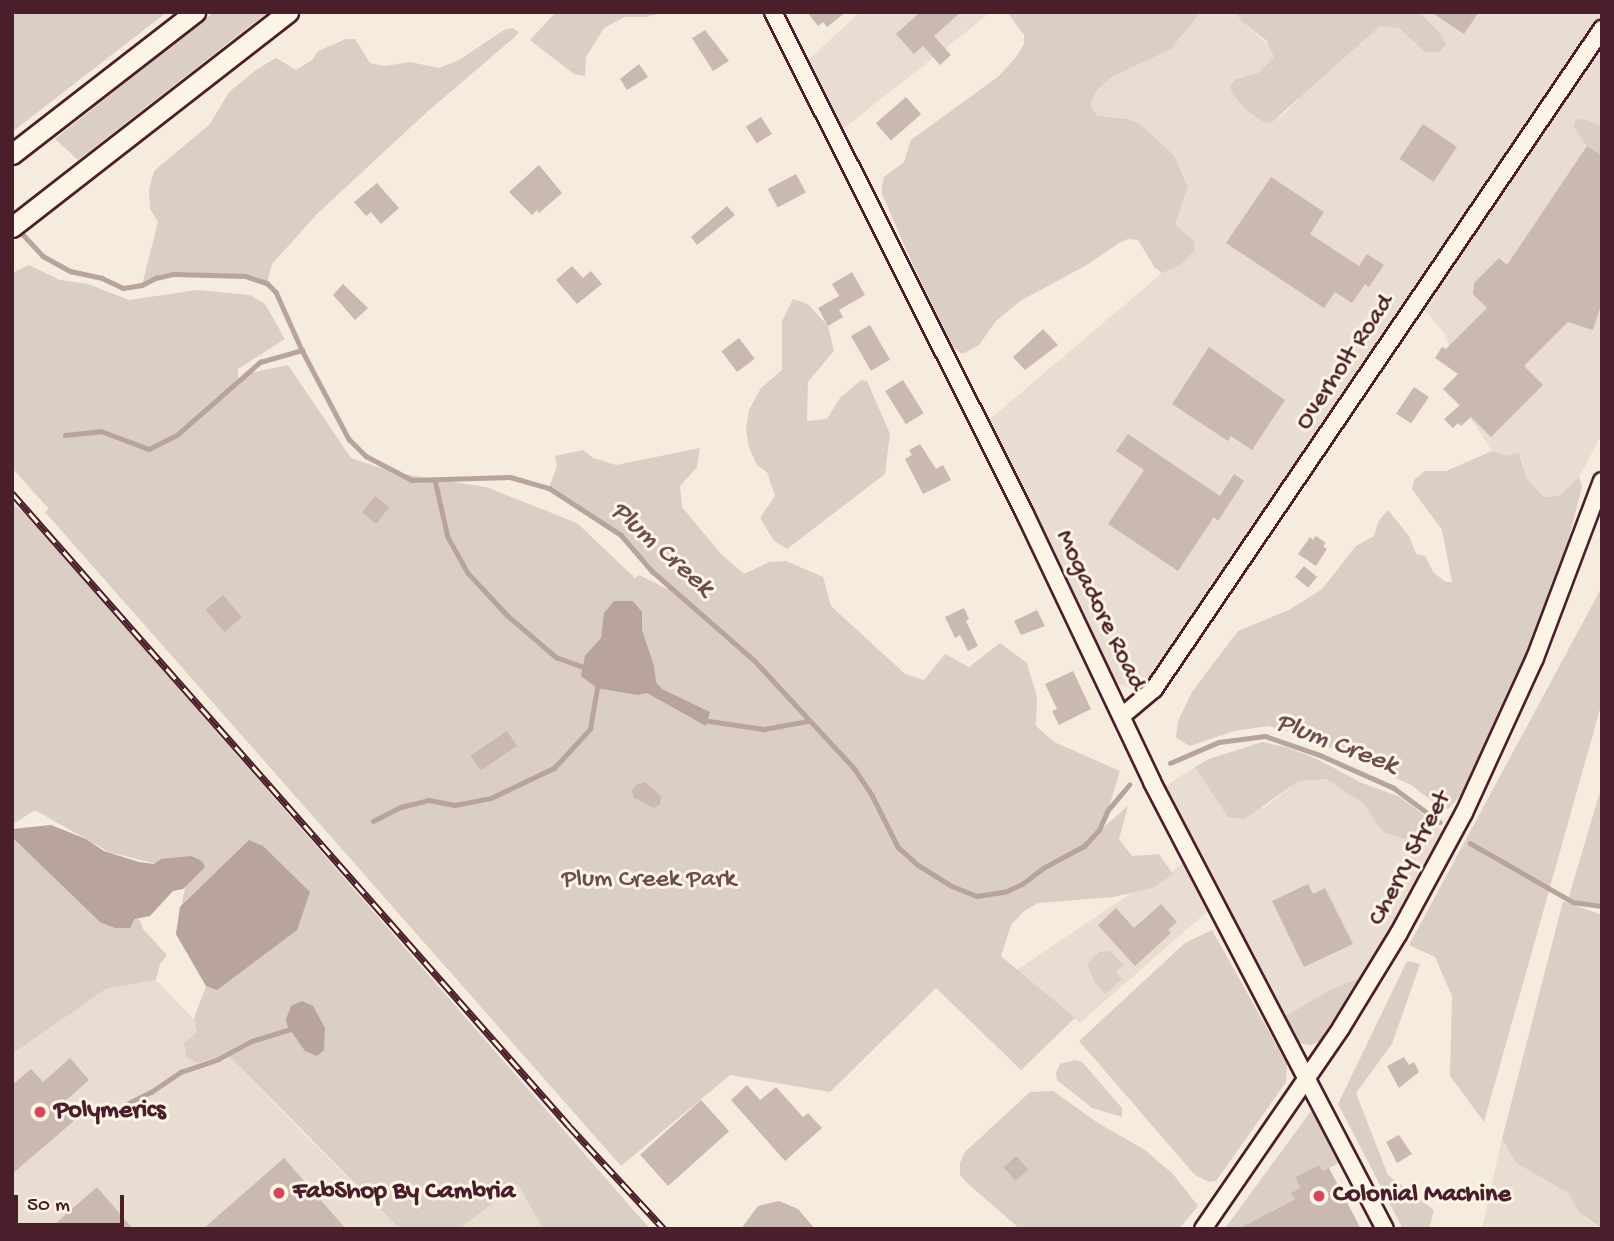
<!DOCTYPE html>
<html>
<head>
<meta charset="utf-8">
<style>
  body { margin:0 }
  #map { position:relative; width:1614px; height:1241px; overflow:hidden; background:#f5ecde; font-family:"Gochi Hand",sans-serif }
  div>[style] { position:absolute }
  .built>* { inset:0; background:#e8ddd0 }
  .green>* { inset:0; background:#dbcec4 }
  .water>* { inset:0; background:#b8a39e }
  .stream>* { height:4.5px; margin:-2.25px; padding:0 2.25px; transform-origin:2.25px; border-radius:2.25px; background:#b8a39e }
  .building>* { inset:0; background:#cab9b1; transform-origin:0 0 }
  .roads { filter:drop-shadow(2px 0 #4a1f2b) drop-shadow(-2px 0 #4a1f2b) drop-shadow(0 2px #4a1f2b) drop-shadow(0 -2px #4a1f2b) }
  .minor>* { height:16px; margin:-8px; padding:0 8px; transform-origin:8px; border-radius:8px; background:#fcf5e5 }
  .major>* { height:19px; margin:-9.5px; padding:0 9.5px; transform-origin:9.5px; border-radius:9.5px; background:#fcf5e5 }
  .rail>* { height:7px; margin-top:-3.5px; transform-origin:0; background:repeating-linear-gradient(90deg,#fcf5e5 0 13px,#4a1f2b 0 26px); box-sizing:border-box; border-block:2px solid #4a1f2b }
  .dots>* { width:19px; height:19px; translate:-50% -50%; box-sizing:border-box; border:4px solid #fcf5e5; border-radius:50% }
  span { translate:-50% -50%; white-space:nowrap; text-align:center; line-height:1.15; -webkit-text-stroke:6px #fcf5e5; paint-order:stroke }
  .street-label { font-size:26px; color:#4a1f2b }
  .park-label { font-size:26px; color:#6e4b51 }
  .poi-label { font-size:26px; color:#4a1f2b; font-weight:700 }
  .left { translate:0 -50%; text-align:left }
  .water-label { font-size:28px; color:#704d53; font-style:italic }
  .frame { position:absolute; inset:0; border:14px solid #4a1f2b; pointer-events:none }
  .scale { position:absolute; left:14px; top:1195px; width:110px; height:32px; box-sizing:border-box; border:4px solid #4a1f2b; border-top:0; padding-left:9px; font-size:21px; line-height:24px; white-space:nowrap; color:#4a1f2b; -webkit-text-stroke:5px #fcf5e5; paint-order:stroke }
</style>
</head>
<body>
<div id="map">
  <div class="built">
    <div style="clip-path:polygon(860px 12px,991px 12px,843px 129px,805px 63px)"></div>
    <div style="clip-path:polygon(1201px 12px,1236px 12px,1241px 21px,1273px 48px,1274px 57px,1258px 73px,1236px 79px,1230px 85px,1280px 118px,1322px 75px,1380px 26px,1399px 28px,1425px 52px,1439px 52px,1443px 37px,1420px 12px,1602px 12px,1602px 16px,1511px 148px,1428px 286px,1180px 651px,1146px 686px,1133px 689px,1113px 682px,989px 420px,1162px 273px,1179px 266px,1184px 232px,1175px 224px,1187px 182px,1174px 155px,1140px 124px,1127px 119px,1097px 116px,1090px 106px,1097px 90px,1112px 77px,1171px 49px)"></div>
    <div style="clip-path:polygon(1602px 42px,1602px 434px,1579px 477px,1559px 496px,1544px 497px,1527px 479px,1521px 456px,1503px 456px,1492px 451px,1473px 422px,1443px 389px,1467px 364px,1449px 346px,1444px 333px,1424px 309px)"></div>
    <div style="clip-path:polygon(1195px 767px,1210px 789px,1264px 808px,1299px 781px,1326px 779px,1364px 804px,1383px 832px,1433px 830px,1433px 822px,1444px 832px,1410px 898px,1320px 1041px,1310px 1045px,1300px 1043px,1293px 1034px,1286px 1016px,1257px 970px,1162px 788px)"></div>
    <div style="clip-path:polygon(1184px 862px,1209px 910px,1080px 1023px,1017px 970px,1131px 893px,1153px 888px)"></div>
    <div style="clip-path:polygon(156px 980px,306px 1136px,400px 1229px,12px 1229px,12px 1054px,106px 989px)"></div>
    <div style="clip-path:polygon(1502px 1139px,1516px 1163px,1568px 1193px,1579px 1212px,1599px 1229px,1482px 1229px)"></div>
    <div style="clip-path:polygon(519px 1183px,543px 1229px,459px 1229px)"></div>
  </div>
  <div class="green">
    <div style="clip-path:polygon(12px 12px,167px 12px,12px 132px)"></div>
    <div style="clip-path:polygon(214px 12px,268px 12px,78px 160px,55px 139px)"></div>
    <div style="clip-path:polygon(556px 12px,665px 12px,646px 17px,625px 17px,604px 28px,586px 57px,585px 76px,574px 74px,530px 40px)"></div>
    <div style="clip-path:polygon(1007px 12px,1201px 12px,1171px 49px,1112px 77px,1097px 90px,1090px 105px,1097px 116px,1127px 119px,1140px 124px,1174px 155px,1188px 186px,1175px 224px,1194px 241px,1195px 250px,1179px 266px,1162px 273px,1155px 268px,1138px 240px,1128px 239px,1119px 243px,1085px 266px,1020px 301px,996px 321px,979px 345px,962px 354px,952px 346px,912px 263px,882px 194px,882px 186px,884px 177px,904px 162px,911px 140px,999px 76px,1016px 57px,1024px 44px,1024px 35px)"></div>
    <div style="clip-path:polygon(1236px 12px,1420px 12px,1443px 37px,1446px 45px,1439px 52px,1425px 52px,1399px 28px,1380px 26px,1271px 123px,1262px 121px,1246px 110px,1232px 93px,1230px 85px,1236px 79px,1258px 73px,1274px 57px,1267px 41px,1241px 21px)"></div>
    <div style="clip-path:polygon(512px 28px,519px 32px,516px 36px,427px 112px,318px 213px,272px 264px,267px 283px,245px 276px,174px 274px,156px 278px,142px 285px,158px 222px,150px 209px,149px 190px,154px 171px,210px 124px,229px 92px,256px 70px,276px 58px,296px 70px,312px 60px,318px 51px,346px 39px,355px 39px,370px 63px,385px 66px,410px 62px,439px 68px,459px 60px,504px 30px)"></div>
    <div style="clip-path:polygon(1584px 119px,1602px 126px,1602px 156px,1587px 146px,1574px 127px,1576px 120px)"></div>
    <div style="clip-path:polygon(29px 265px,60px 280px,88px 284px,129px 300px,197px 290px,250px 295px,265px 304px,285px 339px,238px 369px,238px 382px,251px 373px,288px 365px,351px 458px,396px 473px,486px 487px,577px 523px,635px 578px,639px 575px,674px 592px,621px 535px,549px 488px,557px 466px,555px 456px,583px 450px,593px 458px,616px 465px,700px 448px,697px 467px,680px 486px,682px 507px,721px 554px,744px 574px,769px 562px,786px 561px,823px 577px,831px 606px,905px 674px,924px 680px,945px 654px,969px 667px,1000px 643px,1027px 663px,1037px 697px,1036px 726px,1054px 742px,1120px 771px,1108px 810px,1096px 834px,1128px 806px,1119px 839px,1132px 856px,1159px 854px,1173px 874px,1153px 888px,1113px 897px,1038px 903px,1024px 911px,1011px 925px,1001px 956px,1075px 1018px,1021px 1070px,936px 988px,830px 1092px,730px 1075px,621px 1166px,45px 512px,49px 509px,12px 468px,12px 273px)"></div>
    <div style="clip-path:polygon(793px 299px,808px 304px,828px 326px,834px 351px,808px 382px,807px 421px,827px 419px,840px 398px,861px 380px,867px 381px,890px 434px,885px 474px,787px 549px,774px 541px,760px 518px,775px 496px,767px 472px,757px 465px,749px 448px,746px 430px,749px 410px,761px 388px,782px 370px,782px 321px)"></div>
    <div style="clip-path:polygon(1492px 451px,1506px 456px,1519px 453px,1527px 479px,1544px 497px,1559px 496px,1579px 477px,1582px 487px,1566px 549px,1514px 684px,1465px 790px,1449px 808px,1444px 810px,1411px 785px,1303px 735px,1268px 726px,1234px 731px,1190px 746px,1176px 738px,1178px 721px,1192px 692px,1238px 631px,1289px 610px,1322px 589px,1356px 546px,1374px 536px,1378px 522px,1388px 510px,1409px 536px,1416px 554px,1425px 556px,1434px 573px,1446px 582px,1452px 582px,1442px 530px,1412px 489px,1414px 480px,1425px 471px,1446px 471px)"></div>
    <div style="clip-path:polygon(12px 502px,38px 527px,650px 1229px,543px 1229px,518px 1184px,459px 1229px,400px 1229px,224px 1051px,222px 1055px,198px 1063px,187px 1058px,184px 1043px,197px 1032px,194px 1018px,206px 986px,176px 934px,188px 872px,109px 852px,35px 810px,12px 825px)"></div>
    <div style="clip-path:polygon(1602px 587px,1602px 702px,1484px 1122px,1450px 1076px,1452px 996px,1435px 957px,1409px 945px)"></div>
    <div style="clip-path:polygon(1262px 742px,1286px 747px,1317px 759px,1360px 782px,1400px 797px,1433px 822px,1433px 830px,1408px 840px,1383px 832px,1364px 804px,1326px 779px,1299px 781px,1244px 819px,1228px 817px,1195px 767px,1209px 759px)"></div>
    <div style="clip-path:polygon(1602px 785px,1602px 906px,1568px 900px)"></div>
    <div style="clip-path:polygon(12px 833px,60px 873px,100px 922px,130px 928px,136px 919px,140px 920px,143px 929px,167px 955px,160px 964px,156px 980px,106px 989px,12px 1054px)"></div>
    <div style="clip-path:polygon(1563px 901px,1602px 915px,1602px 1229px,1579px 1212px,1568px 1193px,1516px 1163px,1502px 1139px)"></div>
    <div style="clip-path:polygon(1212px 930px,1287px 1064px,1286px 1082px,1216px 1181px,1209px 1182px,1195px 1175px,1079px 1041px,1185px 943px)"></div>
    <div style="clip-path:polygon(1110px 951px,1123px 965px,1116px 972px,1122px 979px,1105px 994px,1095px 983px,1087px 964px,1099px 952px)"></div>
    <div style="clip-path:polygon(1407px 961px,1420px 964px,1392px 1044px,1356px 1093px,1388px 1175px,1434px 1210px,1429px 1229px,1403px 1229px,1338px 1104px)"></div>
    <div style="clip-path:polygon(1358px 979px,1320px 1041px,1310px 1045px,1300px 1043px,1293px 1034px,1286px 1016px,1332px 989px)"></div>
    <div style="clip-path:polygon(1075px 1060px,1082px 1062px,1122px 1108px,1122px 1117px,1092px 1108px,1057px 1080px,1056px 1073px,1060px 1064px)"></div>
    <div style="clip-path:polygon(1053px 1091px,1098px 1123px,1145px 1150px,1173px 1174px,1198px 1206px,1179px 1229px,1020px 1229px,966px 1182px,960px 1175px,960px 1163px,965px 1152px,1030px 1092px)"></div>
    <div style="clip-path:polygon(1311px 1111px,1340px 1159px,1337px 1164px,1323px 1171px,1319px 1165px,1295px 1177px,1300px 1188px,1292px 1193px,1295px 1199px,1247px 1224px,1249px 1229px,1229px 1229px,1226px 1227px)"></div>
  </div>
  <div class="water">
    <div style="clip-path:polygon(614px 601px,633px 601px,642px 612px,642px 630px,654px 666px,656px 682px,662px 689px,710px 712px,706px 726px,647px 693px,638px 695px,597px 688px,581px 676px,585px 656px,601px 638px,604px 613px)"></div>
    <div style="clip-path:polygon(51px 825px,86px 839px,104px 851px,139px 862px,154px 864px,161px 859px,191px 856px,202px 861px,205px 867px,183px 889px,173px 891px,150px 916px,135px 919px,130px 928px,115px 928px,100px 922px,12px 837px,12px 829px)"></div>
    <div style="clip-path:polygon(249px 840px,263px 846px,310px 892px,297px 930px,217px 990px,206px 986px,176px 934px,180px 907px)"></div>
    <div style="clip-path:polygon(302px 1001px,313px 1006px,325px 1028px,324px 1050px,317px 1056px,305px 1051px,287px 1025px,286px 1019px,291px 1006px)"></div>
  </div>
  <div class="stream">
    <div style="left:18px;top:229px;width:37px;rotate:47deg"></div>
    <div style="left:43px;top:256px;width:31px;rotate:29deg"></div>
    <div style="left:70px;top:271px;width:33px;rotate:12deg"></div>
    <div style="left:102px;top:278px;width:23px;rotate:25deg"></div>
    <div style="left:123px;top:288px;width:19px;rotate:-9deg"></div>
    <div style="left:142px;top:285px;width:16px;rotate:-27deg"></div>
    <div style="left:156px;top:278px;width:18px;rotate:-13deg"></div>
    <div style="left:174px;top:274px;width:71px;rotate:1.6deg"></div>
    <div style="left:245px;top:276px;width:23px;rotate:18deg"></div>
    <div style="left:267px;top:283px;width:13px;rotate:45deg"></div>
    <div style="left:276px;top:292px;width:64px;rotate:65.9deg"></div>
    <div style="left:302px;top:350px;width:101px;rotate:62.2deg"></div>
    <div style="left:349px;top:439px;width:24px;rotate:45deg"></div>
    <div style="left:366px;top:456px;width:52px;rotate:27.6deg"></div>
    <div style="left:412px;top:480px;width:98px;rotate:-1.8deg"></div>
    <div style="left:510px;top:477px;width:41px;rotate:15.8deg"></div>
    <div style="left:549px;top:488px;width:86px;rotate:33.1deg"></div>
    <div style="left:621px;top:535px;width:48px;rotate:49.3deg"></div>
    <div style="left:652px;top:571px;width:135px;rotate:41.1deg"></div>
    <div style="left:754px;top:660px;width:147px;rotate:47.2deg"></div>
    <div style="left:854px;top:768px;width:32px;rotate:56deg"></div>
    <div style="left:872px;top:795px;width:58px;rotate:63.4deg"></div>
    <div style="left:898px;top:847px;width:27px;rotate:42deg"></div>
    <div style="left:918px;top:865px;width:40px;rotate:32deg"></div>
    <div style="left:952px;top:886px;width:27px;rotate:22deg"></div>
    <div style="left:977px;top:896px;width:30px;rotate:-9deg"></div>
    <div style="left:1007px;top:891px;width:17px;rotate:-25deg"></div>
    <div style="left:1022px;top:884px;width:26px;rotate:-37deg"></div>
    <div style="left:1043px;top:868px;width:47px;rotate:-28.2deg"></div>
    <div style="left:1084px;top:846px;width:22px;rotate:-47deg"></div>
    <div style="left:1099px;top:830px;width:22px;rotate:-66deg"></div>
    <div style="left:1108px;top:810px;width:33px;rotate:-50deg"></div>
    <div style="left:65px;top:435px;width:36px;rotate:-6deg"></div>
    <div style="left:101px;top:431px;width:51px;rotate:20.6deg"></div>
    <div style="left:149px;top:449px;width:31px;rotate:-27deg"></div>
    <div style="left:177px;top:435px;width:111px;rotate:-41.3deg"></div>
    <div style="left:260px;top:362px;width:44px;rotate:-15.9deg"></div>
    <div style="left:435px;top:480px;width:58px;rotate:77.2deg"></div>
    <div style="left:448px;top:537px;width:41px;rotate:60.9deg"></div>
    <div style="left:468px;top:573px;width:57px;rotate:47.1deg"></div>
    <div style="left:507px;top:615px;width:65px;rotate:40.6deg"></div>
    <div style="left:556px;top:657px;width:29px;rotate:20deg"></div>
    <div style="left:709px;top:721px;width:56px;rotate:8.3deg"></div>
    <div style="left:764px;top:729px;width:45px;rotate:-10.3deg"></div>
    <div style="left:1170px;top:763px;width:53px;rotate:-23.2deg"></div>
    <div style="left:1219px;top:742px;width:46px;rotate:-7.4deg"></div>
    <div style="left:1265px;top:736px;width:58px;rotate:19.1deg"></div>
    <div style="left:1320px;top:755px;width:81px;rotate:24deg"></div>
    <div style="left:1394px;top:788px;width:57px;rotate:36.5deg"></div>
    <div style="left:373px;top:821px;width:31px;rotate:-27deg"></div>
    <div style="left:401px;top:807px;width:29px;rotate:-14deg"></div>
    <div style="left:429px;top:800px;width:26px;rotate:11deg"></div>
    <div style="left:455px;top:805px;width:37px;rotate:-11deg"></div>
    <div style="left:491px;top:798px;width:70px;rotate:-25.5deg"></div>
    <div style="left:554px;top:768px;width:53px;rotate:-47.3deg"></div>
    <div style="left:590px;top:729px;width:42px;rotate:-80.3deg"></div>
    <div style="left:1470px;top:843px;width:119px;rotate:29.8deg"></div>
    <div style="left:1573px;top:902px;width:29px;rotate:8deg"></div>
    <div style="left:111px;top:1112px;width:45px;rotate:-26.6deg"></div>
    <div style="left:151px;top:1092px;width:36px;rotate:-34deg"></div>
    <div style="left:181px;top:1072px;width:39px;rotate:-19deg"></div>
    <div style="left:218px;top:1059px;width:38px;rotate:-28deg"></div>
    <div style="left:252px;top:1041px;width:39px;rotate:-17deg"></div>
  </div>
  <div class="building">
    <div style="clip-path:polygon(807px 12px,846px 12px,827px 27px,823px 22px,818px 26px)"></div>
    <div style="clip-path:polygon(920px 12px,961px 12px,934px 36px,951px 55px,940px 65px,923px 46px,914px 54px,896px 34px)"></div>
    <div style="clip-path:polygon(1431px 12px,1479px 12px,1464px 34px)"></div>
    <div style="clip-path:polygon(705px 30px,729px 61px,713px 71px,692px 38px)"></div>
    <div style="clip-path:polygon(639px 64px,648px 77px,627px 90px,620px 79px)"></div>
    <div style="left:906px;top:97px;width:23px;height:40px;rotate:49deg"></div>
    <div style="left:761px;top:117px;width:20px;height:18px;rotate:57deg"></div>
    <div style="left:1423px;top:124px;width:41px;height:42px;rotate:34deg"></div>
    <div style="clip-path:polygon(1587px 146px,1602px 156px,1602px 302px,1593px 330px,1568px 322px,1524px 366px,1543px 385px,1491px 437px,1471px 417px,1461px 426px,1458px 423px,1453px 428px,1444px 419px,1460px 405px,1443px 389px,1458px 374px,1435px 358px,1442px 347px,1446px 349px,1487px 308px,1473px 294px,1474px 283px,1499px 258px,1507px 265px)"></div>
    <div style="clip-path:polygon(539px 165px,562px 193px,539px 213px,537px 210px,532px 215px,509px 192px)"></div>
    <div style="left:796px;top:174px;width:21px;height:32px;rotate:62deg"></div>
    <div style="clip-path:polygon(1271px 177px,1324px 212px,1310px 234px,1359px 266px,1367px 254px,1384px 265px,1369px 287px,1365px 284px,1352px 303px,1335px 292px,1324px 308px,1226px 243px)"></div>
    <div style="clip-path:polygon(377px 183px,399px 208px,381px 224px,371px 212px,366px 216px,354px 202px)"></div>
    <div style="clip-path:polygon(727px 206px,735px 215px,697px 245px,691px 237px)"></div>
    <div style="clip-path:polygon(572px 266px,583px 278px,591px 271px,602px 284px,577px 304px,556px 280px)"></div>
    <div style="clip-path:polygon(852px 272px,865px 295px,839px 310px,843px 317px,828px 326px,818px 308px,839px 296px,832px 284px)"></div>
    <div style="clip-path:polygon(343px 284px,368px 308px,355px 320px,333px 295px)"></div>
    <div style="left:870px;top:325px;width:40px;height:22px;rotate:60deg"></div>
    <div style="clip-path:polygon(1043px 329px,1058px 345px,1025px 370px,1013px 357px)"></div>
    <div style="left:739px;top:338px;width:26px;height:22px;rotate:53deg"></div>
    <div style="clip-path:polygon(1209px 347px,1285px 400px,1252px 450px,1231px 436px,1228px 441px,1172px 404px)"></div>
    <div style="left:903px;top:380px;width:39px;height:21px;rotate:58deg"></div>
    <div style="left:1414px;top:387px;width:18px;height:32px;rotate:34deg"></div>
    <div style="clip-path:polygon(1128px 434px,1220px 496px,1234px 474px,1244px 481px,1218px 521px,1214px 517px,1178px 571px,1108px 524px,1144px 470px,1116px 451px)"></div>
    <div style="clip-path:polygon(920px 444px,936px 469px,943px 465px,951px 480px,923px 494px,905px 459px,912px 455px,909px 450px)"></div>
    <div style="left:375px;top:496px;width:18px;height:21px;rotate:38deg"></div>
    <div style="clip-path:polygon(1316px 536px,1326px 543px,1323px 546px,1327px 549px,1316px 566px,1298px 554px,1310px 537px,1313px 540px)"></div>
    <div style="left:1304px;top:566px;width:17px;height:14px;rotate:40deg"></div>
    <div style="left:223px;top:595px;width:29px;height:23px;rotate:49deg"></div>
    <div style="clip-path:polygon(964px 608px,969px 619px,966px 621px,978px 646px,968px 651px,960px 635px,955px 638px,945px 617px)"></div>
    <div style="clip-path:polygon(1037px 610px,1045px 626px,1021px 635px,1014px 621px)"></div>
    <div style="clip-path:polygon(1073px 671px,1091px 709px,1059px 725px,1052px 711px,1057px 709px,1045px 684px)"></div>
    <div style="left:507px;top:731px;width:18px;height:44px;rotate:56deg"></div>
    <div style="clip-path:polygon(645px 782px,661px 796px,660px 804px,654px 808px,634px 798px,632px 791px,636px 785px)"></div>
    <div style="clip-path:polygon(1308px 884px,1313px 894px,1325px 888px,1353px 944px,1304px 967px,1272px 901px)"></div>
    <div style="clip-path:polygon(1161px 904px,1177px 922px,1168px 930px,1171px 933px,1135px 966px,1098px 925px,1116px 908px,1134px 928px)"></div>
    <div style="clip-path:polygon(1404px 1057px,1409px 1065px,1414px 1062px,1419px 1072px,1399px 1088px,1387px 1066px)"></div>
    <div style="clip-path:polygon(70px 1058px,89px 1080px,62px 1104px,75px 1120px,12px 1174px,12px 1085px,31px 1069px,43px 1082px)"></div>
    <div style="clip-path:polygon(747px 1085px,760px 1100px,776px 1087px,803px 1117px,808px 1113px,822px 1128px,785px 1161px,731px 1100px)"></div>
    <div style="left:701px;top:1100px;width:42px;height:82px;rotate:48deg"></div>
    <div style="clip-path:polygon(1399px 1135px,1412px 1154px,1397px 1163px,1386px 1142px)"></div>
    <div style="left:1016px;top:1156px;width:18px;height:17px;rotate:47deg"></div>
    <div style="clip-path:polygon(284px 1158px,346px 1229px,203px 1229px)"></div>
    <div style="clip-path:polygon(1319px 1165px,1323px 1171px,1329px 1168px,1361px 1229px,1238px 1229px,1295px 1199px,1291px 1193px,1300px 1188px,1295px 1177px)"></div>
    <div style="clip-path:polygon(97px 1187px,133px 1229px,49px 1229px)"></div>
    <div style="clip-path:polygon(779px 1201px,798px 1209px,815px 1229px,741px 1229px,758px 1206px)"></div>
  </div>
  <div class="roads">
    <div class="minor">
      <div style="left:773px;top:12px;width:562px;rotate:63.34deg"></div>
      <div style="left:1025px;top:514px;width:297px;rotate:64.6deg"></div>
      <div style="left:1152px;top:782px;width:504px;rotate:62.47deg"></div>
      <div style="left:1122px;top:716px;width:42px;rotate:-40.2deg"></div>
      <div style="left:1154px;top:689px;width:798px;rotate:-55.83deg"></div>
      <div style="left:1203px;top:1229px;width:244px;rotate:-55.5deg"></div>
      <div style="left:1341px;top:1028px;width:111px;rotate:-58.6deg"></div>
      <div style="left:1399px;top:933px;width:136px;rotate:-61.6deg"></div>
      <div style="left:1464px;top:813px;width:170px;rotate:-65.4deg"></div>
      <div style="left:1535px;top:658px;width:189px;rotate:-69.3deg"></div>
    </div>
    <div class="major">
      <div style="left:12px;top:154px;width:232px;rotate:-37.8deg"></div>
      <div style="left:12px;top:227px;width:350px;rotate:-37.9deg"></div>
    </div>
  </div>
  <div class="rail">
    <div style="left:12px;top:493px;width:843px;rotate:48.65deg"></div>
    <div style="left:569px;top:1126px;width:140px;rotate:47.3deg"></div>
  </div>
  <div class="dots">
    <div style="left:40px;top:1112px;background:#d1495b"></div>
    <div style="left:279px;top:1193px;background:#d1495b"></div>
    <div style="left:1319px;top:1196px;background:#d1495b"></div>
  </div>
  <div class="street-label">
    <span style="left:1346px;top:363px;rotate:-56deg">Overholt Road</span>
    <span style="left:1099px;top:611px;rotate:64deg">Mogadore Road</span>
    <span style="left:1411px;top:859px;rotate:-62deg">Cherry Street</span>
  </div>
  <div class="park-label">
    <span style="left:649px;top:881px">Plum Creek Park</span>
  </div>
  <div class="poi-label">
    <span class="left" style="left:54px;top:1112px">Polymerics</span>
    <span class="left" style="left:293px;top:1193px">FabShop By Cambria</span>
    <span class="left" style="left:1333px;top:1196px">Colonial Machine</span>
  </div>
  <div class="water-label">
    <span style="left:661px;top:550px;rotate:42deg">Plum Creek</span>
    <span style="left:1336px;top:745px;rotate:21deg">Plum Creek</span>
  </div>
  <div class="frame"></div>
  <div class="scale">50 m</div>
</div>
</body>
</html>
